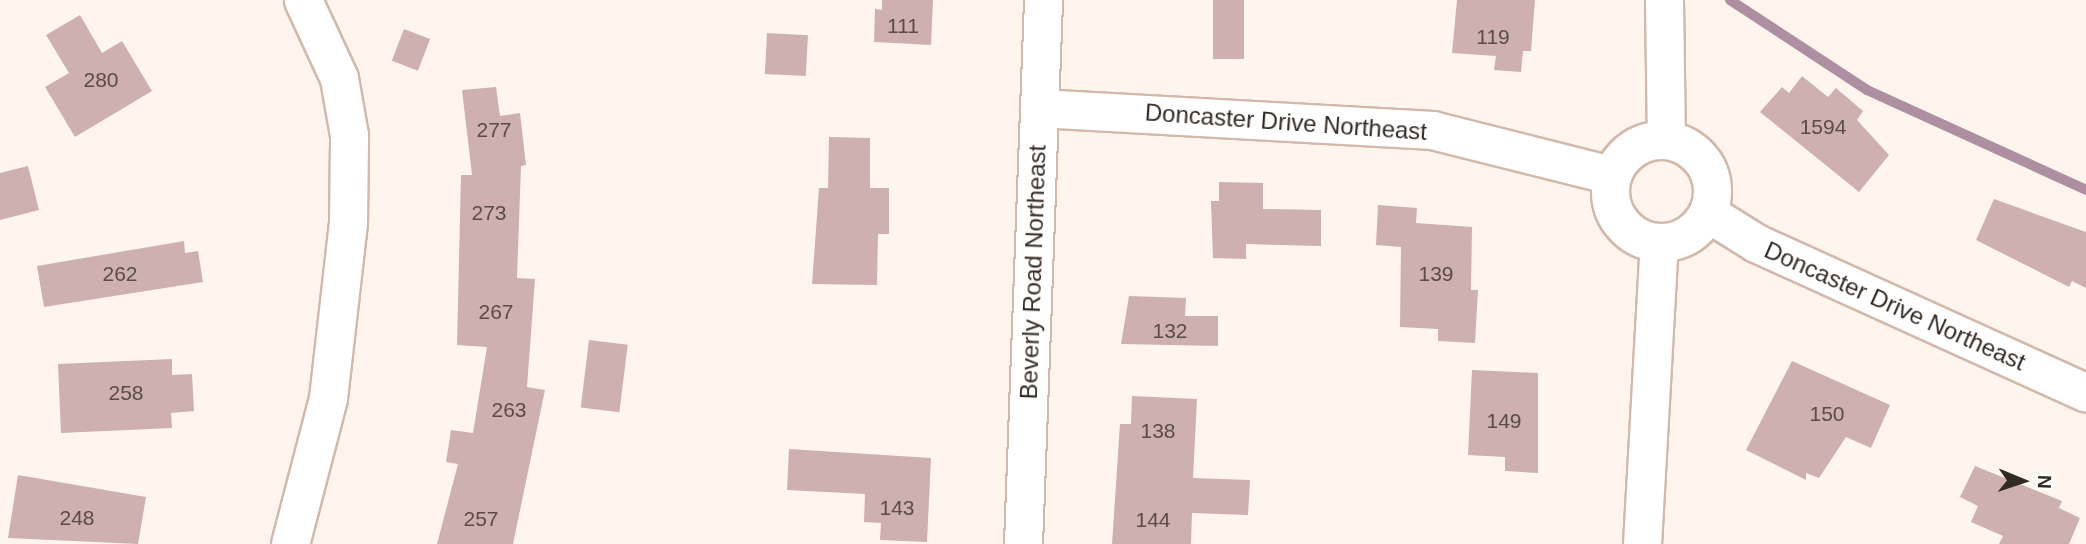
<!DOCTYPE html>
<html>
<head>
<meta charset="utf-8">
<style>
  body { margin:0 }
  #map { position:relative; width:2086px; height:544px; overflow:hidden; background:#fff4ee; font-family:Arial,sans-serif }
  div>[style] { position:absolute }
  .stream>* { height:10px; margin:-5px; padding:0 5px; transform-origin:5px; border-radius:5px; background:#ad8fa1 }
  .building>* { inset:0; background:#ceb0b1; transform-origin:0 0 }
  .roads { filter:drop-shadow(2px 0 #d2b9ab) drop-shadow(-2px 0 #d2b9ab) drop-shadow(0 2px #d2b9ab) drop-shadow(0 -2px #d2b9ab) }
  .minor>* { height:37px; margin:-18.5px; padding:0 18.5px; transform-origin:18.5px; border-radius:18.5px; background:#fff }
  .minor>.ring { margin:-18.5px; padding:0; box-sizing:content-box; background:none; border:37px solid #fff; border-radius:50% }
  span { translate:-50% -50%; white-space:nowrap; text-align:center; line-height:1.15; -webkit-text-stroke:5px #fff; paint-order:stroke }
  .number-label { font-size:21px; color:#5a4c47 }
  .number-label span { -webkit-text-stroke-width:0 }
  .street-label { font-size:24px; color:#332a24 }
  .north { position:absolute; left:1988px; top:446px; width:70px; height:70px; -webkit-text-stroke:5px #fff; paint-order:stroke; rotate:92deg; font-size:19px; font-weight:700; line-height:28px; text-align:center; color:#332a24 }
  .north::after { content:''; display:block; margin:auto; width:24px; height:32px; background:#332a24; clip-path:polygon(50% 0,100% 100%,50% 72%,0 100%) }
</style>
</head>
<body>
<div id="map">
  <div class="stream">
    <div style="left:1730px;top:0;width:164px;rotate:33.3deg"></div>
    <div style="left:1867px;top:90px;width:241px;rotate:24.5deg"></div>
  </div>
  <div class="building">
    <div style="clip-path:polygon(882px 0,933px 0,931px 45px,874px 42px,875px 9px,882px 10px)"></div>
    <div style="left:1213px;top:0;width:31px;height:59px"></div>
    <div style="clip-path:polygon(1457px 0,1535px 0,1531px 51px,1523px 51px,1521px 72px,1494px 70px,1496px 56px,1452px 53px)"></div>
    <div style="clip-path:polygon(80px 15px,102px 53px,122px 41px,152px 91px,75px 137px,45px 87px,69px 73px,46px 35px)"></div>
    <div style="left:404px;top:29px;width:28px;height:34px;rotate:21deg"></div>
    <div style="left:767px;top:33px;width:41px;height:41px;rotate:3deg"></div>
    <div style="clip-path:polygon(1802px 76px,1828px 97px,1836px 88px,1863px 111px,1857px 120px,1889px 155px,1859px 192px,1760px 112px,1782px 87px,1789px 93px)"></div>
    <div style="clip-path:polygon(496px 87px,500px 116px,520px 113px,526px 165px,521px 166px,517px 278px,535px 279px,527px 387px,545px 390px,513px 544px,437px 544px,458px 464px,446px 462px,451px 430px,473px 433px,487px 347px,457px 345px,461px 175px,472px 175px,462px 90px)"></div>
    <div style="clip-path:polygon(829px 137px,870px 138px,870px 188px,889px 188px,889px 234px,878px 234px,877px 285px,812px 284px,819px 188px,828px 188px)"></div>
    <div style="clip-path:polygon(28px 166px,39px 210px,0 220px,0 173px)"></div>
    <div style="clip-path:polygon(1219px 182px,1263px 183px,1263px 209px,1321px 210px,1321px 246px,1246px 244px,1246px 259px,1213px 258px,1211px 201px,1219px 201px)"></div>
    <div style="clip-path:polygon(1994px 199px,2086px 232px,2086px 288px,2072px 281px,2069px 287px,1976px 240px)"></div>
    <div style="clip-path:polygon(1378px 205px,1417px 208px,1416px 223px,1472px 227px,1471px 290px,1478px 290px,1475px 343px,1438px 341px,1438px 329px,1400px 327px,1401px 247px,1376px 245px)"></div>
    <div style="clip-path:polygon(184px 241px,185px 253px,198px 251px,203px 282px,44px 307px,37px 266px)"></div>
    <div style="clip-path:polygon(1129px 296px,1186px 298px,1185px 316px,1218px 316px,1218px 346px,1121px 344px)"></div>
    <div style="left:589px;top:340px;width:39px;height:68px;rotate:7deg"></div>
    <div style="clip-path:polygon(172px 359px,172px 375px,192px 374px,194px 411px,171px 413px,172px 428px,61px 433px,58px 364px)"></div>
    <div style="clip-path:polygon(1792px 361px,1890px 405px,1871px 448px,1846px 437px,1819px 478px,1806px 473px,1806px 480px,1746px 450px)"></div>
    <div style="clip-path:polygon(1472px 370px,1538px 373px,1538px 473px,1505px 471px,1505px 457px,1468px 455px)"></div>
    <div style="clip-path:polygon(1132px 396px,1197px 399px,1193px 478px,1250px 480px,1248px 515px,1192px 513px,1191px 544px,1112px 544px,1120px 424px,1131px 424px)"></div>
    <div style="clip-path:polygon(789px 449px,931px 458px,927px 542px,880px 540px,881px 523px,864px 522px,865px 494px,787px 490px)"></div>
    <div style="clip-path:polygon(1975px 466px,2062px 501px,2059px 508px,2080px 518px,2069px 544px,1999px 544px,2003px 536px,1971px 522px,1978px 506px,1960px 497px)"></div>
    <div style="clip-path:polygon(18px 475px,146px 497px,138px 544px,8px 538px)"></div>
  </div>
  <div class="roads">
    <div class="minor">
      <div style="left:1664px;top:0;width:139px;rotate:89.2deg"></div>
      <div style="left:1039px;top:108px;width:394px;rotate:3.2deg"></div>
      <div style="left:1432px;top:130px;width:185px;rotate:14.1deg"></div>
      <div class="ring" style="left:1610px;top:140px;width:65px;height:65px"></div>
      <div style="left:1708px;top:213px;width:57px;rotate:32deg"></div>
      <div style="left:1756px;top:243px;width:362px;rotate:24.4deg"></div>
      <div style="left:290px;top:544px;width:151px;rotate:-75.4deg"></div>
      <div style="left:328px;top:398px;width:176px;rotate:-83.5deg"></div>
      <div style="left:348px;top:223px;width:88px;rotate:-89.3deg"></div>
      <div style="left:349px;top:135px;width:58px;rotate:-100deg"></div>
      <div style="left:339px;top:78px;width:86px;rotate:-114.8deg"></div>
      <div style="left:1023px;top:544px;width:544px;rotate:-87.89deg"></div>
      <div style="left:1642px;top:544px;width:301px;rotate:-86.8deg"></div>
    </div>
  </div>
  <div class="number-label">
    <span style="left:903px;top:26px">111</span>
    <span style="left:1493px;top:37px">119</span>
    <span style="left:101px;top:80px">280</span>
    <span style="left:1823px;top:127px">1594</span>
    <span style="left:494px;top:130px">277</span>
    <span style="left:489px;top:213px">273</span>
    <span style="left:120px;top:274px">262</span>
    <span style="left:1436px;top:274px">139</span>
    <span style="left:496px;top:312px">267</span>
    <span style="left:1170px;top:331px">132</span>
    <span style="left:126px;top:393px">258</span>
    <span style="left:509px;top:410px">263</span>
    <span style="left:1827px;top:414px">150</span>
    <span style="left:1504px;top:421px">149</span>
    <span style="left:1158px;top:431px">138</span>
    <span style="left:897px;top:508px">143</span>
    <span style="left:77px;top:518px">248</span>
    <span style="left:481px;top:519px">257</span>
    <span style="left:1153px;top:520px">144</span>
  </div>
  <div class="street-label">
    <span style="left:1286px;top:122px;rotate:4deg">Doncaster Drive Northeast</span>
    <span style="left:1033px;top:272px;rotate:-88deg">Beverly Road Northeast</span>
    <span style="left:1895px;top:306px;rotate:24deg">Doncaster Drive Northeast</span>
  </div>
  <div class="north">N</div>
</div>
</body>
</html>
